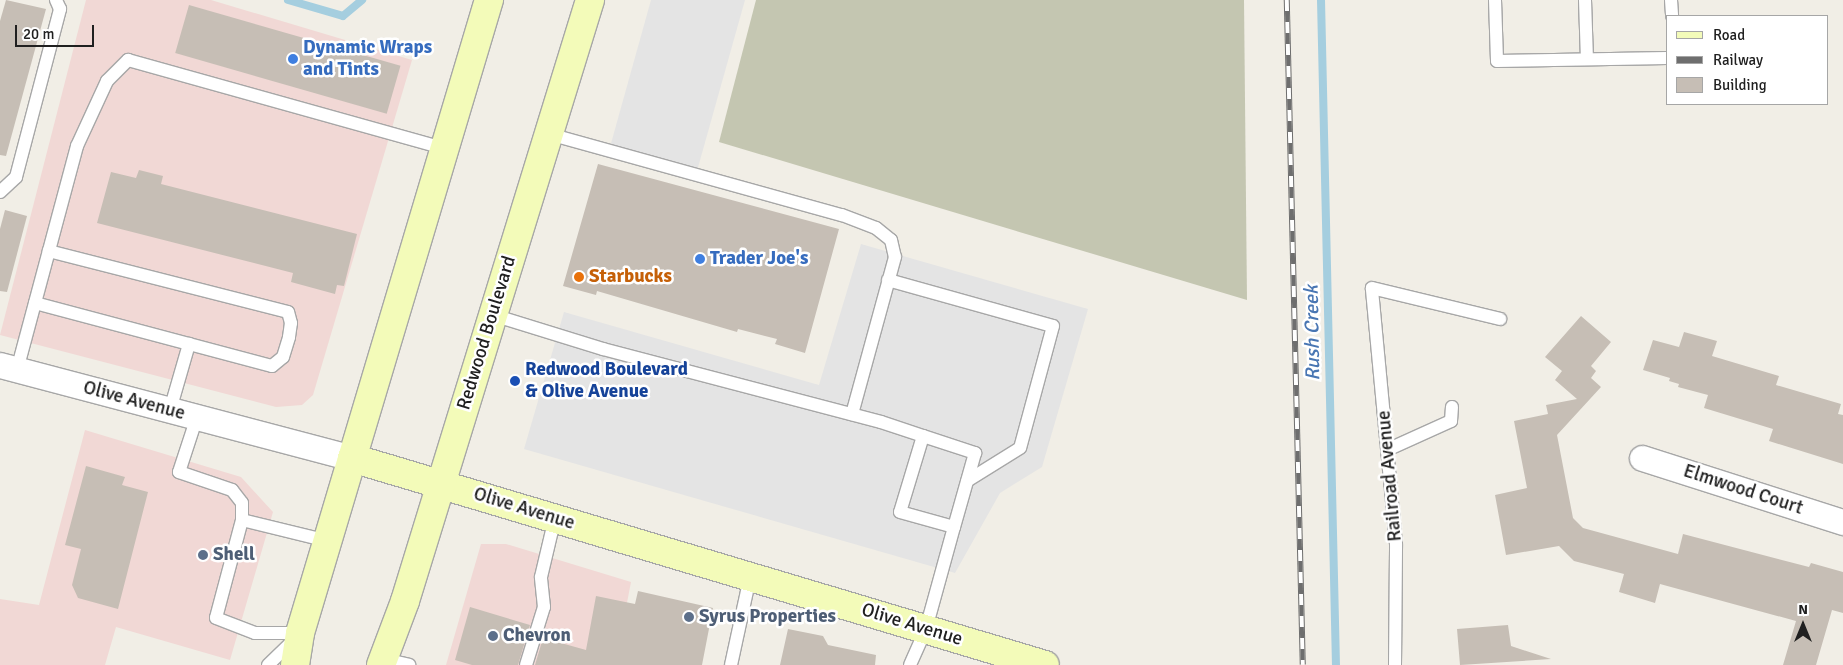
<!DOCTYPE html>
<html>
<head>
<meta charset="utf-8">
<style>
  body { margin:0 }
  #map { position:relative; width:1843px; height:665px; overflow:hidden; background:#f1eee6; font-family:Signika,sans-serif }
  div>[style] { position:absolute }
  .commercial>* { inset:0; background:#f1d8d5 }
  .construction>* { inset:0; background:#c4c6b1 }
  .parking>* { inset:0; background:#e4e4e4 }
  .stream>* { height:8px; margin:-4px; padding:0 4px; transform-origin:4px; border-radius:4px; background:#a5cedf }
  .building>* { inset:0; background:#c6beb5; transform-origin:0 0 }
  .roads { filter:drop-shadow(1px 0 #a7a7a7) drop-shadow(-1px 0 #a7a7a7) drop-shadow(0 1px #a7a7a7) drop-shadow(0 -1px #a7a7a7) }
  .lane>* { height:12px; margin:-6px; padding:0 6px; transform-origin:6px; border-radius:6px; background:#fff }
  .street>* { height:25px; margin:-12.5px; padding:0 12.5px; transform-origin:12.5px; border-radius:12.5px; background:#fff }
  .secondary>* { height:28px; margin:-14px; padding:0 14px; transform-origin:14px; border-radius:14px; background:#f3fbb9 }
  .rail>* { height:5.5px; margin-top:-2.75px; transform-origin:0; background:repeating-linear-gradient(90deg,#fff 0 11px,#6e6e6e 0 22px); box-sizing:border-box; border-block:1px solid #6e6e6e }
  .dots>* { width:14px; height:14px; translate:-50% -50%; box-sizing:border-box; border:2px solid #fff; border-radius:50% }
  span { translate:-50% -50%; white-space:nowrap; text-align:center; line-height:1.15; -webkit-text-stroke:5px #fff; paint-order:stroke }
  .shop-label { font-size:19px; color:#366cbe; font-weight:700 }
  .left { translate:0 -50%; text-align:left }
  .food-label { font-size:19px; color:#c56008; font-weight:700 }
  .street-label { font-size:19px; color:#202020 }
  .transit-label { font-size:19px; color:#164399; font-weight:700 }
  .service-label { font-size:19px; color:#4e5e75; font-weight:700 }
  .water-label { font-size:20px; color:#4976b3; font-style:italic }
  .legend { position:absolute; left:1666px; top:15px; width:162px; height:90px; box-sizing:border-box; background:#fff; border:1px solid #a6a6a6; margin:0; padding:6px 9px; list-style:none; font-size:15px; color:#202020 }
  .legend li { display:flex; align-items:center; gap:10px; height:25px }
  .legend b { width:25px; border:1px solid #a6a6a6 }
  .north { position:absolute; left:1778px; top:600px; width:50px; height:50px; -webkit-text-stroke:4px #fff; paint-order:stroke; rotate:0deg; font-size:14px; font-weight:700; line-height:20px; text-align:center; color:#202020 }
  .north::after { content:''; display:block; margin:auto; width:18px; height:22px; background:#202020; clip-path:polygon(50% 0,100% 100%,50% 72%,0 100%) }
  .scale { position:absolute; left:15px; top:25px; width:79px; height:22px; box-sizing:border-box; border:2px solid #202020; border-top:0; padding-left:6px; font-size:15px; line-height:18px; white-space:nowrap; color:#202020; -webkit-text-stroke:4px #fff; paint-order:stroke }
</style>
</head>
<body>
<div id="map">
  <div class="commercial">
    <div style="clip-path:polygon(86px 0,211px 0,412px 60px,313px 395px,302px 405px,276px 407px,0 335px)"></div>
    <div style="clip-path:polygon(85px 430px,241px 477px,273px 512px,230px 660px,116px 627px,105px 665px,0 665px,0 599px,39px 605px)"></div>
    <div style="clip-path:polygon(481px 544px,506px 544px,631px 582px,615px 665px,446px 665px)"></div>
  </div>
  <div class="construction">
    <div style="clip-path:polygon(756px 0,1244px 0,1247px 300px,719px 142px)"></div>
  </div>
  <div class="parking">
    <div style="clip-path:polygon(651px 0,745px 0,697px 171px,610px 147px)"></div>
    <div style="clip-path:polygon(861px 244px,1088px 309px,1042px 467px,1000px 493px,955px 573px,524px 449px,564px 312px,819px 385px)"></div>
  </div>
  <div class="stream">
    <div style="left:288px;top:0;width:57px;rotate:16.2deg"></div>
    <div style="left:343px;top:16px;width:25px;rotate:-40deg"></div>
    <div style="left:1321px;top:0;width:665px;rotate:88.71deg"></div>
  </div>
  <div class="building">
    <div style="clip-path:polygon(6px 0,46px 9px,6px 156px,0 155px,0 21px)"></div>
    <div style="left:189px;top:5px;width:220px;height:50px;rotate:16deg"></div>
    <div style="clip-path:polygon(598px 164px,839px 229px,805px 353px,775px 344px,777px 339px,738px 329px,737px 332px,597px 291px,596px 295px,563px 286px)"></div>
    <div style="clip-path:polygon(139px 170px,163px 176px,161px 184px,357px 234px,344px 286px,337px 285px,335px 294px,291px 282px,293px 273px,97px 223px,111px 172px,136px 178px)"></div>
    <div style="clip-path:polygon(5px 210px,27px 216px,7px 292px,0 291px,0 229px)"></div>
    <div style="clip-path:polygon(1581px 316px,1611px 342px,1591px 366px,1596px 371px,1591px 378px,1601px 387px,1557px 435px,1573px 518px,1583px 528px,1678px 554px,1683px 534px,1809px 567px,1811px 563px,1843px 572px,1843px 613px,1832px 610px,1816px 665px,1783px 665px,1796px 621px,1660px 584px,1655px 603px,1619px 592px,1624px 574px,1574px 561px,1559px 546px,1506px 555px,1495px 495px,1527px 488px,1514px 421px,1548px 414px,1546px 405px,1577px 399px,1555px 380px,1562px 371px,1545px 357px)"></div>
    <div style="clip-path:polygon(1684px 332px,1717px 341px,1712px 356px,1779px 376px,1776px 385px,1841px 404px,1838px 414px,1843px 415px,1843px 464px,1769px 441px,1773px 429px,1704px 408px,1708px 395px,1678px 387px,1679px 384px,1669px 381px,1670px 378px,1643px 370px,1653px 340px,1679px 347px)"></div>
    <div style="clip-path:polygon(86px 466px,125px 477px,122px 485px,148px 492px,118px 609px,78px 598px,72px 585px,81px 549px,65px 545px)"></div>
    <div style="clip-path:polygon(638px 591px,713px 608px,702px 665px,535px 665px,543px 638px,586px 650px,596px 596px,635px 604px)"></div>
    <div style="clip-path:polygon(470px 607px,530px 625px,518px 665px,472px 665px,455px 660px)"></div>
    <div style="clip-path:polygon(1508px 625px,1511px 646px,1551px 659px,1460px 665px,1457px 629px)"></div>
    <div style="clip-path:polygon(788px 629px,823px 636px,828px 645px,876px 655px,875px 665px,780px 665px)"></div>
  </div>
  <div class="roads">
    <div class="lane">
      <div style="left:1495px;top:0;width:61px;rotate:88.1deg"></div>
      <div style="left:1497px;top:61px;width:170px;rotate:-1deg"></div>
      <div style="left:1585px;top:0;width:59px;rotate:88.1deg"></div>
      <div style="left:1671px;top:0;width:16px;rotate:86deg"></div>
      <div style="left:549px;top:134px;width:304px;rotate:15.5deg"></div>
      <div style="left:842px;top:215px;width:36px;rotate:21deg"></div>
      <div style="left:876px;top:228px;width:19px;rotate:39deg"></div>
      <div style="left:891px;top:240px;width:17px;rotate:77deg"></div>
      <div style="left:895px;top:257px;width:163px;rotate:105.3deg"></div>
      <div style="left:0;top:192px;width:22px;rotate:-43deg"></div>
      <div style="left:16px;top:177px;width:174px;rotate:-75.3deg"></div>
      <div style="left:60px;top:9px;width:10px;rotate:-114deg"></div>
      <div style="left:888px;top:280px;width:171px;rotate:15.6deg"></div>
      <div style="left:1053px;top:326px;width:126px;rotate:105.1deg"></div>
      <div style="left:1020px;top:448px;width:62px;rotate:148.1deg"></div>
      <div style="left:35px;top:303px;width:245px;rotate:14.9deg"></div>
      <div style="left:272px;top:366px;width:14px;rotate:-39deg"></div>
      <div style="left:283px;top:357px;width:21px;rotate:-73deg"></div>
      <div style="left:289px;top:337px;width:14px;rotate:-82deg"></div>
      <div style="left:291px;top:323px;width:11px;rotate:-105deg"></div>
      <div style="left:288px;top:312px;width:247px;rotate:-165.7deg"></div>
      <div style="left:493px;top:315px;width:115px;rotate:17.2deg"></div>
      <div style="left:603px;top:349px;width:287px;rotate:14.7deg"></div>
      <div style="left:881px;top:422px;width:44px;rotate:18.4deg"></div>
      <div style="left:923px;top:436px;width:79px;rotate:106.8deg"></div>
      <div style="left:900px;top:512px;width:56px;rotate:15.5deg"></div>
      <div style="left:954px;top:527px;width:106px;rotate:105.4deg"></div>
      <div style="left:926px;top:629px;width:39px;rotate:114deg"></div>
      <div style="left:17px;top:370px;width:232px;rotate:-75deg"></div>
      <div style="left:77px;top:146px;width:72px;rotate:-65.2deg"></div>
      <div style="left:107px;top:81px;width:30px;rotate:-45deg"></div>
      <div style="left:128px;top:60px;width:328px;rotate:15.6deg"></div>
      <div style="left:170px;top:410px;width:69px;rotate:-73.9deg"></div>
      <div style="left:197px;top:417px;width:58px;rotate:108.1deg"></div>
      <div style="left:179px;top:472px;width:56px;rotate:18.8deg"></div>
      <div style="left:232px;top:490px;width:16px;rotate:52deg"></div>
      <div style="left:242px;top:503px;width:17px;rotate:90deg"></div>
      <div style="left:242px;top:520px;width:101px;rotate:104.9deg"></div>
      <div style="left:216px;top:618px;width:42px;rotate:21deg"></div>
      <div style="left:255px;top:633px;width:45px"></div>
      <div style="left:923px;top:436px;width:55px;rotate:18.1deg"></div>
      <div style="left:975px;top:453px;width:77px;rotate:105.8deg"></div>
      <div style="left:1389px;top:449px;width:68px;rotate:-24.3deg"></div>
      <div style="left:1451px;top:421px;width:14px;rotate:-86deg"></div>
      <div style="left:242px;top:520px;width:89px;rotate:13.7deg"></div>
      <div style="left:384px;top:659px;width:26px;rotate:13deg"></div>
      <div style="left:268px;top:665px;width:37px;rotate:-44deg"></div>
      <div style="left:526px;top:665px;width:61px;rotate:-72.8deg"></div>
      <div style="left:544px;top:607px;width:30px;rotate:-96deg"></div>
      <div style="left:541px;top:577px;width:61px;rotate:-76.7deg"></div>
      <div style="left:731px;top:665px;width:90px;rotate:-77.8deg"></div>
      <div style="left:1395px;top:665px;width:121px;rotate:-89.5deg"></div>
      <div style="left:1396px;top:544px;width:257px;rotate:-95.4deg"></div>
      <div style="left:1372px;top:288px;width:132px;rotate:13.6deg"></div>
    </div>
    <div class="street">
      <div style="left:0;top:365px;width:364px;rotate:14.8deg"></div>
      <div style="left:1642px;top:458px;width:211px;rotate:17.7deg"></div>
    </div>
    <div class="secondary">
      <div style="left:352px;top:458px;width:723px;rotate:16.63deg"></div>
      <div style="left:295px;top:665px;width:32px;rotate:-81deg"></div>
      <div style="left:300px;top:633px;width:661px;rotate:-73.38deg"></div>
      <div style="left:381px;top:665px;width:68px;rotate:-69.4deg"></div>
      <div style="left:405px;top:601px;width:629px;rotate:-72.89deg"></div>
    </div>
  </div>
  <div class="rail">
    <div style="left:1287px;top:0;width:665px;rotate:88.62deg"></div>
  </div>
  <div class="dots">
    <div style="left:293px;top:59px;background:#3f7fe0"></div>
    <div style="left:700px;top:259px;background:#3f7fe0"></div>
    <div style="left:579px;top:277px;background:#e8710a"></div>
    <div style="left:515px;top:381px;background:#1a4fb4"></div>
    <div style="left:203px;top:555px;background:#5c6f8a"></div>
    <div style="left:689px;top:617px;background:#5c6f8a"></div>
    <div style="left:493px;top:636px;background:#5c6f8a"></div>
  </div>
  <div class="shop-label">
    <span class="left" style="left:303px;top:59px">Dynamic Wraps<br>and Tints</span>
    <span class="left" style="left:710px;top:259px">Trader Joe's</span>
  </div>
  <div class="food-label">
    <span class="left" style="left:589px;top:277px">Starbucks</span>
  </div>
  <div class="street-label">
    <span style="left:487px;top:333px;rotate:-73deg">Redwood Boulevard</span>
    <span style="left:134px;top:401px;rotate:15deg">Olive Avenue</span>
    <span style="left:1390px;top:476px;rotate:-95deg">Railroad Avenue</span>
    <span style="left:1743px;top:490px;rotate:18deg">Elmwood Court</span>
    <span style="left:524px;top:509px;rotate:17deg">Olive Avenue</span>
    <span style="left:912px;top:625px;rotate:17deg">Olive Avenue</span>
  </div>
  <div class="transit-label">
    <span class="left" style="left:525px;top:381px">Redwood Boulevard<br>&amp; Olive Avenue</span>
  </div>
  <div class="service-label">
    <span class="left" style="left:213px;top:555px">Shell</span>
    <span class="left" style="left:699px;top:617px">Syrus Properties</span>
    <span class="left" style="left:503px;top:636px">Chevron</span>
  </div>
  <div class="water-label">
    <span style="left:1312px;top:333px;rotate:-91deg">Rush Creek</span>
  </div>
  <ul class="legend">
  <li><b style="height:6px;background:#f3fbb9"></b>Road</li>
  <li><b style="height:6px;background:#6e6e6e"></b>Railway</li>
  <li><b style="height:14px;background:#c6beb5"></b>Building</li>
  </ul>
  <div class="north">N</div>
  <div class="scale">20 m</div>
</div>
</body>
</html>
